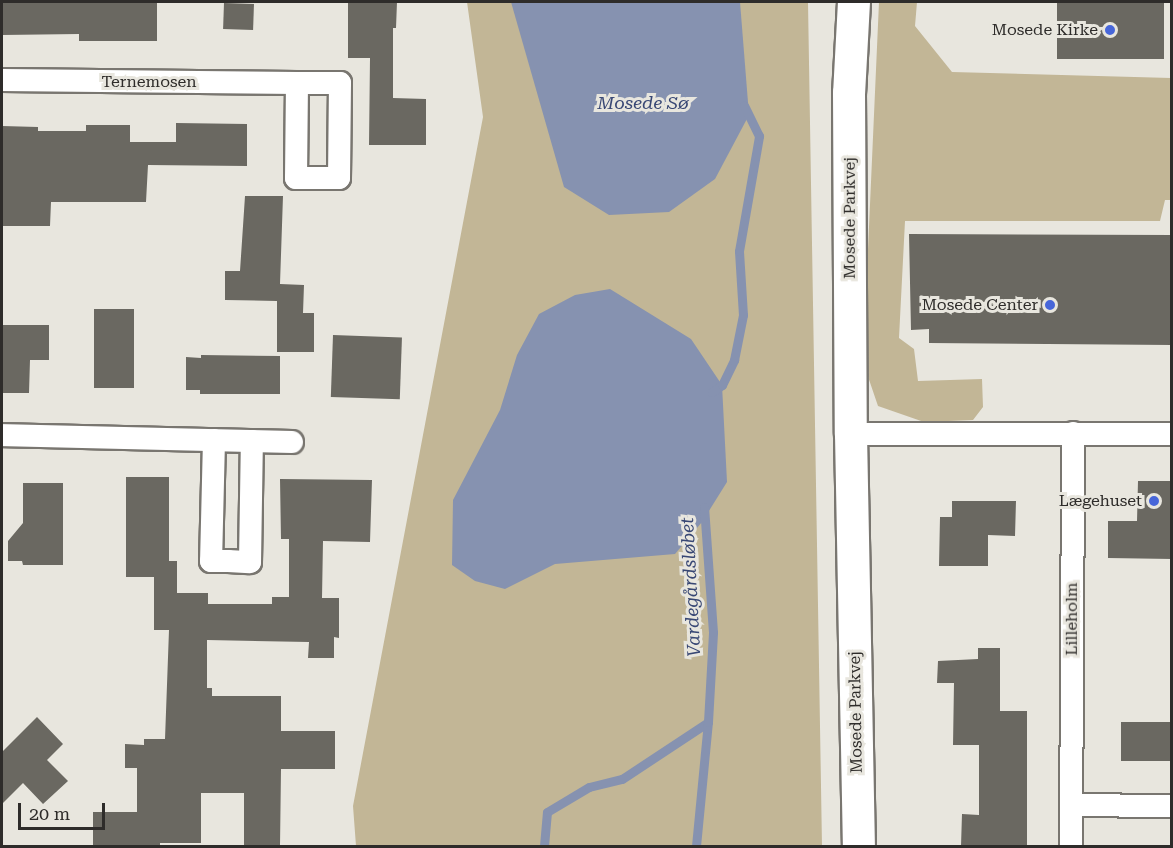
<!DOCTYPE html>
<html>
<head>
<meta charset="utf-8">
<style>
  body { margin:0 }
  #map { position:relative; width:1173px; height:848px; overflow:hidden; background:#e8e6de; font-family:"Roboto Serif",serif }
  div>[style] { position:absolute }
  .green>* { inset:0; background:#c2b696 }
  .water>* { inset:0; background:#8692b0 }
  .stream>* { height:9px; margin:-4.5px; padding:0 4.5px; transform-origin:4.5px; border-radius:4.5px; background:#8692b0 }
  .building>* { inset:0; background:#6a6861; transform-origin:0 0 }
  .roads { filter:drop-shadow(2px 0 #797670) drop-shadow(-2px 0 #797670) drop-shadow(0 2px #797670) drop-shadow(0 -2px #797670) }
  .street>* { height:22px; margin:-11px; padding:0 11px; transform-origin:11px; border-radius:11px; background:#fff }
  .secondary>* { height:32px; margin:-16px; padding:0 16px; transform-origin:16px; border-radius:16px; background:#fff }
  .dots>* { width:16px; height:16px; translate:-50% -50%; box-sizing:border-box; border:3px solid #e8e6de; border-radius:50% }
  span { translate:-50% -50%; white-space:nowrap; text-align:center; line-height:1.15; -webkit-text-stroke:6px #e8e6de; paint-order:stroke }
  .poi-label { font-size:16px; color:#2e2c2a }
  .right { translate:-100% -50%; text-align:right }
  .street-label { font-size:16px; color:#2e2c2a }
  .water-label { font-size:18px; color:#384774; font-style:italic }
  .frame { position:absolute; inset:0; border:3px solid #2e2c2a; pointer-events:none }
  .scale { position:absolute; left:18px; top:803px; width:87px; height:27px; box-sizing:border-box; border:3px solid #2e2c2a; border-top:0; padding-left:8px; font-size:18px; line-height:21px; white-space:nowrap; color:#2e2c2a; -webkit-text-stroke:4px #e8e6de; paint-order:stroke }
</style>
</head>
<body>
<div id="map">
  <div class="green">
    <div style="clip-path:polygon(467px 2px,808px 2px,822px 846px,356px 846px,353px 806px,483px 117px)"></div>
    <div style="clip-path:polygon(879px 2px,917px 2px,915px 26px,952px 72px,1171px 78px,1171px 200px,1165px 200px,1160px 221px,905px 221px,899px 338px,914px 349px,918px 381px,982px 379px,983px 407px,973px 420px,924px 422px,878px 406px,863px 362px)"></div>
  </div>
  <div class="water">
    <div style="clip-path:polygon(511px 2px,740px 2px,749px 115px,715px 179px,669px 212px,609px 215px,564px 187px)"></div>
    <div style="clip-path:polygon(610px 289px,691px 339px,722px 385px,727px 482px,702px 522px,675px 554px,555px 564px,505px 589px,475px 581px,452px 565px,453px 500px,500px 410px,517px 355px,539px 314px,575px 295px)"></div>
  </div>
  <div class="stream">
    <div style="left:712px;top:392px;width:12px;rotate:-35deg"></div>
    <div style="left:722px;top:385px;width:28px;rotate:-64deg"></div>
    <div style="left:734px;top:360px;width:46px;rotate:-78.7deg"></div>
    <div style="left:743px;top:315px;width:64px;rotate:-93.6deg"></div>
    <div style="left:739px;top:251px;width:117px;rotate:-80.1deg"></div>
    <div style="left:759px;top:136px;width:34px;rotate:-116deg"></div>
    <div style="left:544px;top:846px;width:34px;rotate:-85deg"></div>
    <div style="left:547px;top:812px;width:49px;rotate:-30.8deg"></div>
    <div style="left:589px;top:787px;width:34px;rotate:-14deg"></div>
    <div style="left:622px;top:779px;width:103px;rotate:-33.5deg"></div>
    <div style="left:696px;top:846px;width:125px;rotate:-84.5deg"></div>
    <div style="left:708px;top:722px;width:90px;rotate:-86.8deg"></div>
    <div style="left:713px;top:632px;width:125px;rotate:-94.1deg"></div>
  </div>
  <div class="building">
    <div style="clip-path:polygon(2px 2px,157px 2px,157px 41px,79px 41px,79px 34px,2px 35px)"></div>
    <div style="clip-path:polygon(348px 2px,397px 2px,396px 28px,393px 28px,393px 98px,426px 99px,426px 145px,369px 145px,370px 58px,348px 58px)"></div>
    <div style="left:1057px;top:2px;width:107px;height:57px"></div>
    <div style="left:224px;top:3px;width:30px;height:26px;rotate:2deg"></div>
    <div style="clip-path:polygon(176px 123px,247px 124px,247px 166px,148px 165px,146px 202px,51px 202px,50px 226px,2px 226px,2px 126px,38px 127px,38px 131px,86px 131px,86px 125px,130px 125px,130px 142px,176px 142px)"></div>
    <div style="clip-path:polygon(245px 196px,283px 196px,280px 284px,304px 285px,303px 313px,314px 313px,314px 352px,277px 352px,277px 301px,225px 300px,225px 271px,240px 271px)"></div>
    <div style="clip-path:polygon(909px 234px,1172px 235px,1172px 345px,929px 343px,929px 329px,911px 330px)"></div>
    <div style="left:94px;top:309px;width:40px;height:79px"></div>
    <div style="clip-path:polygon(2px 325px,49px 325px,49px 360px,30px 360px,29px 393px,2px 393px)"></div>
    <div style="left:333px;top:335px;width:69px;height:62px;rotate:2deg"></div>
    <div style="clip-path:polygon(201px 355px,280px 356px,280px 394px,200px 394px,200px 390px,186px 390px,186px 357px,201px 358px)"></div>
    <div style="clip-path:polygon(126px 477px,169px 477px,169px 561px,177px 561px,177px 593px,208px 593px,208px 604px,272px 604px,272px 597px,289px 597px,289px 539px,281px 539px,280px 479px,372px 480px,370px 542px,323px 541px,322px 598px,339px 598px,339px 638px,334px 637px,334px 658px,308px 658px,309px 642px,207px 640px,207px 688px,212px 688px,212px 696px,281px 696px,281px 731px,335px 731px,335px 769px,281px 769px,280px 846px,244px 846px,244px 793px,201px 793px,201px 843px,160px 843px,160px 846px,93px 846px,93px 812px,137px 812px,137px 768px,125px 768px,125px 744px,144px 745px,144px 739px,165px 739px,169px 630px,154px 630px,154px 577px,126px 577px)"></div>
    <div style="clip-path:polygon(1138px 481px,1172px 481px,1172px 559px,1108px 558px,1108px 521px,1137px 521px)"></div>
    <div style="clip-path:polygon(23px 483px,63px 483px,63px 565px,23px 565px,22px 561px,8px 561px,8px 541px,23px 523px)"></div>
    <div style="clip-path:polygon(952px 501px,1016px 501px,1015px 536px,988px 535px,988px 566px,939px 566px,940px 517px,952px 517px)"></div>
    <div style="clip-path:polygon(978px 648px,1000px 648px,1000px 711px,1027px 711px,1027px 846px,961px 846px,962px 814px,979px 815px,979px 745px,953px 745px,954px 683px,937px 683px,938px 661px,978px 659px)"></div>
    <div style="clip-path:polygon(37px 717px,63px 744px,47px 760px,68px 781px,43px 804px,23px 783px,2px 804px,2px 752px)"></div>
    <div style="left:1121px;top:722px;width:51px;height:39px"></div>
  </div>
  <div class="roads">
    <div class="street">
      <div style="left:2px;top:80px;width:295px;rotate:0.6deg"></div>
      <div style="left:297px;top:83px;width:43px"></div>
      <div style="left:340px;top:83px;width:95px;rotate:90.6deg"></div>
      <div style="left:339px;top:178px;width:43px;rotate:180deg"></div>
      <div style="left:296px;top:178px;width:95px;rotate:-89.4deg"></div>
      <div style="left:851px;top:434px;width:321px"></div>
      <div style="left:2px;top:435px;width:290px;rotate:1.4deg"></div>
      <div style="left:214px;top:440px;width:121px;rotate:91.4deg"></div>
      <div style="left:211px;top:561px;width:17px"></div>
      <div style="left:228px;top:561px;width:22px;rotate:3deg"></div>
      <div style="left:250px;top:562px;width:121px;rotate:-89.1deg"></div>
      <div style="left:1071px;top:805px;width:101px;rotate:0.6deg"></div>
      <div style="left:1071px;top:846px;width:413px;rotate:-89.7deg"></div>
    </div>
    <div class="secondary">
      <div style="left:854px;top:2px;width:91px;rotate:93.1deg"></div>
      <div style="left:849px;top:93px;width:341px;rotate:89.7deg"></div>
      <div style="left:851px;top:434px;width:412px;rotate:88.9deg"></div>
    </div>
  </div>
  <div class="dots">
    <div style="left:1110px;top:30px;background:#4766d9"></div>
    <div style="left:1050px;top:305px;background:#4766d9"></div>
    <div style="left:1154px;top:501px;background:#4766d9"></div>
  </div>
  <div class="poi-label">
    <span class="right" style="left:1098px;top:30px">Mosede Kirke</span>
    <span class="right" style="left:1038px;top:305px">Mosede Center</span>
    <span class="right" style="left:1142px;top:501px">Lægehuset</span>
  </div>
  <div class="street-label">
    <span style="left:149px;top:82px">Ternemosen</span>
    <span style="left:850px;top:218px;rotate:-90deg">Mosede Parkvej</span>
    <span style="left:1072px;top:619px;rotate:-90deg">Lilleholm</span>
    <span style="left:856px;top:712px;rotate:-91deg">Mosede Parkvej</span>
  </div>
  <div class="water-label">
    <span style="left:643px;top:103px">Mosede Sø</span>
    <span style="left:691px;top:587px;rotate:-93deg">Vardegårdsløbet</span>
  </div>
  <div class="frame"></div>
  <div class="scale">20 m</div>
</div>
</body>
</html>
